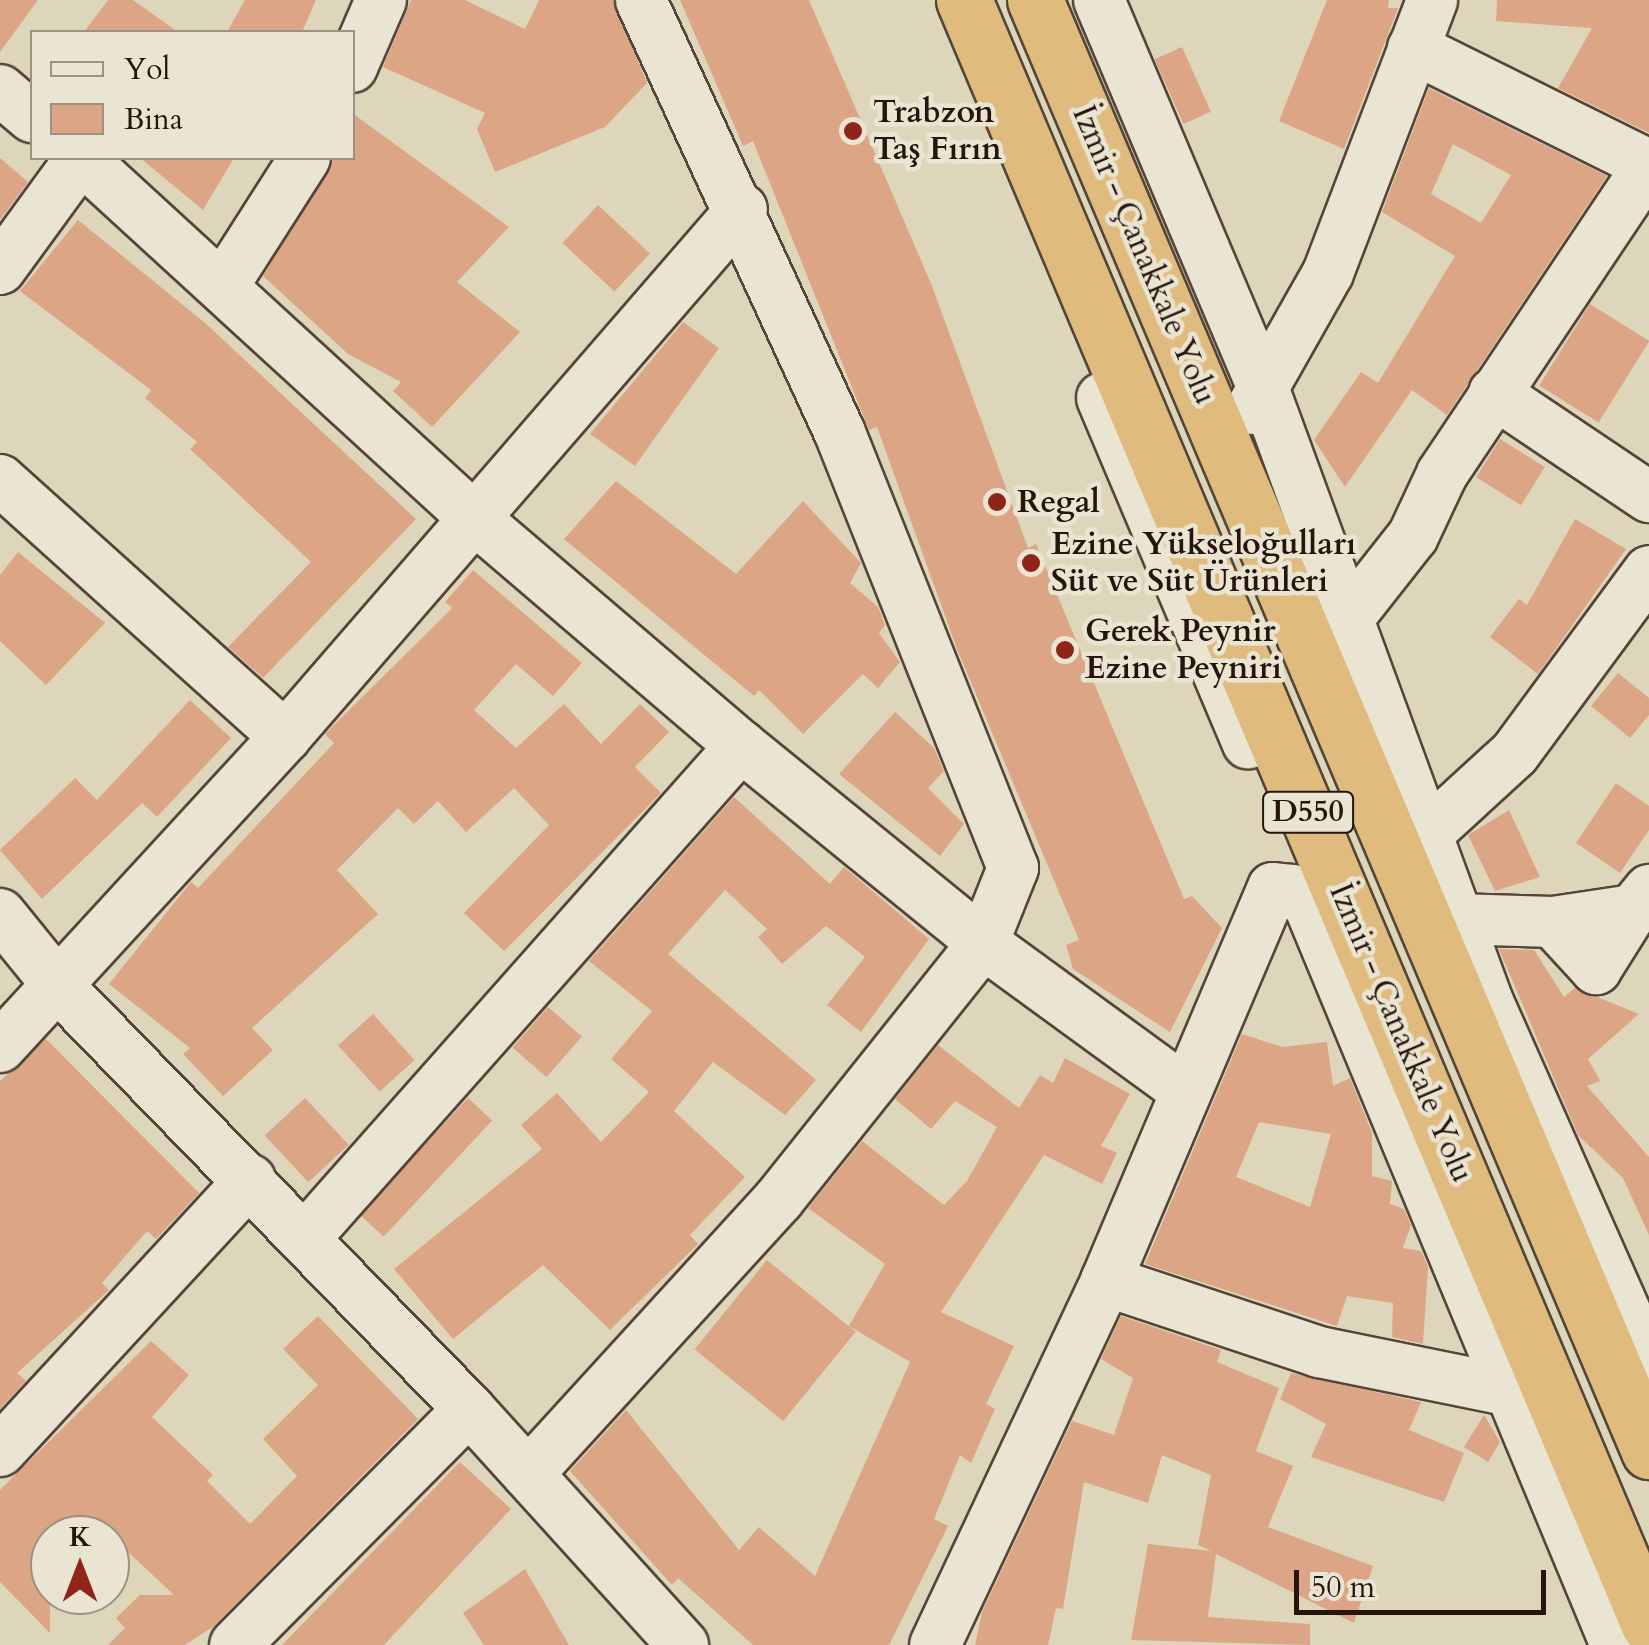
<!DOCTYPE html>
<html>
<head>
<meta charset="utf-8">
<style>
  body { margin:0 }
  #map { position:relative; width:1649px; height:1645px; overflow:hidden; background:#ded6bb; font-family:Cardo,serif }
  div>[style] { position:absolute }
  .building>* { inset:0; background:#dca586; transform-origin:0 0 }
  .roads { filter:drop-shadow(2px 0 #544538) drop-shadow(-2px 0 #544538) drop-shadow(0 2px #544538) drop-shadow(0 -2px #544538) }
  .minor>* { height:50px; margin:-25px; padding:0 25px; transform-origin:25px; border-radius:25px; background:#eae4d3 }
  .highway>* { height:55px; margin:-27.5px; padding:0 27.5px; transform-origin:27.5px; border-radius:27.5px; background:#dfbb7e }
  .dots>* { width:28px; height:28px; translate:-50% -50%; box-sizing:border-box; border:5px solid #eae4d3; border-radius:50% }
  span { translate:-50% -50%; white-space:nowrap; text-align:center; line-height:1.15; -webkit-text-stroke:9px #eae4d3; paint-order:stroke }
  .shield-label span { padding:2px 8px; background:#eae4d3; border:2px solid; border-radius:8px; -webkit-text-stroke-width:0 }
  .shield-label { font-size:30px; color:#26150c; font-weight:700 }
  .poi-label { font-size:32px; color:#26150c; font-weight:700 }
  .left { translate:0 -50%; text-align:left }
  .street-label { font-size:32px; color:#26150c }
  .legend { position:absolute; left:30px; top:30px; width:325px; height:130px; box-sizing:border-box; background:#eae4d3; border:2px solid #9c9183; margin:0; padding:12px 18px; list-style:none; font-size:30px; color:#26150c }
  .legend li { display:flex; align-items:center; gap:20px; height:50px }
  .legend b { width:50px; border:2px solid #9c9183 }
  .north { position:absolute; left:30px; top:1515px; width:100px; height:100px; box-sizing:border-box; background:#eae4d3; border:2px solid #9c9183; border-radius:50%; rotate:0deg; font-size:28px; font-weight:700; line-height:40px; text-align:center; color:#26150c }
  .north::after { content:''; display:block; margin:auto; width:35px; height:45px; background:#8f2418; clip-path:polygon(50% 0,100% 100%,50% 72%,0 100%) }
  .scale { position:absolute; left:1294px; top:1570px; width:252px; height:45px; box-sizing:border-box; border:5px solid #26150c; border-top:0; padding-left:12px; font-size:30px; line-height:35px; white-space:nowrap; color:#26150c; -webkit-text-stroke:8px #eae4d3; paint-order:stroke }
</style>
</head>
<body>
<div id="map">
  <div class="building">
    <div style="clip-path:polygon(0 0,38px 0,0 52px)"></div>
    <div style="clip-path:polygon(108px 0,133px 0,178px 32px,84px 32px)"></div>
    <div style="clip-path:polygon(245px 0,316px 0,302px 32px,227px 32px)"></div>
    <div style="clip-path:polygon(411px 0,465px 0,525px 29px,539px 0,613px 0,647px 83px,605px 127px,495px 172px,477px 129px,485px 113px,383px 67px)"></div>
    <div style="clip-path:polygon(680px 0,809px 0,932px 286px,1028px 548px,1036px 544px,1184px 899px,1192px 896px,1222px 928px,1170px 1032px,1073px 969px,1066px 945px,1079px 940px,957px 649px,877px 427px,869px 430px,753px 141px,743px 146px)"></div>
    <div style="clip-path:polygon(1327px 0,1389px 0,1388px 8px,1398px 8px,1344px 149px,1279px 121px)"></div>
    <div style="clip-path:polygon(1497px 0,1649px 0,1649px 133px,1558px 88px,1592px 28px,1496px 21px)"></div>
    <div style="left:1182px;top:47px;width:71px;height:30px;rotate:66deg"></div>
    <div style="clip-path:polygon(evenodd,1429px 88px,1607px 176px,1447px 415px,1412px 390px,1345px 487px,1314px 440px,1361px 372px,1378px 383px,1455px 256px,1382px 212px,1429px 88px,1453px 144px,1511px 175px,1481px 223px,1431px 194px,1453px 144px)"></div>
    <div style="clip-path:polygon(352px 113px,509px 227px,457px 282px,520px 332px,432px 427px,393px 391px,401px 382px,348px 354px,263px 276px,334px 158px,352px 158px)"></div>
    <div style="clip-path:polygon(0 158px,28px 182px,0 220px)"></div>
    <div style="clip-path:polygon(140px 158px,234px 158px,203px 210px)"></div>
    <div style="left:598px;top:205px;width:71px;height:52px;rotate:43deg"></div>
    <div style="clip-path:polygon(78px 220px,204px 322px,416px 519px,263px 678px,228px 647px,311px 562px,190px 449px,197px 442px,145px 398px,151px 390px,20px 291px)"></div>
    <div style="left:1590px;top:304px;width:70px;height:96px;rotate:32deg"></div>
    <div style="clip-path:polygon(683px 322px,719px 348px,635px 466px,590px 434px)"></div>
    <div style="left:1500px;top:439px;width:53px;height:45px;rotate:32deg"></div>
    <div style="clip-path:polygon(616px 481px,736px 574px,803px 501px,861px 563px,850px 583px,878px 607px,885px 625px,879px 633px,900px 662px,878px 688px,863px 674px,803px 734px,759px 690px,754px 696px,564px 539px)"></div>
    <div style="clip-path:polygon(1575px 519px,1626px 549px,1538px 674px,1490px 637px,1519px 599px,1527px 605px)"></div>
    <div style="clip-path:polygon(18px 552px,105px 623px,46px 685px,0 641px,0 575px)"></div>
    <div style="clip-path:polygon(473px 570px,582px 663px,553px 696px,516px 664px,474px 710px,516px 748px,564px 704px,601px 744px,640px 704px,669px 732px,635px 767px,661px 793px,504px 951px,464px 913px,549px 825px,514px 788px,466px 832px,438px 801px,414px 824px,398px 808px,337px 870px,378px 914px,252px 1028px,273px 1050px,223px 1096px,183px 1054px,190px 1048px,109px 984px,191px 882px,198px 888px,334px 743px,325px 734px,452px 608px,445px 602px)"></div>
    <div style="clip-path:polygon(1618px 673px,1649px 698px,1649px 715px,1630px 738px,1591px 706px)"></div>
    <div style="clip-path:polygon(190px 700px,231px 738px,157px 817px,142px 803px,42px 899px,0 850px,75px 778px,97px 800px)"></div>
    <div style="clip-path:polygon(895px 712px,934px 748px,944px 771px,928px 788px,964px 824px,940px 856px,839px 774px)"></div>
    <div style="clip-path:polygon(1616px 783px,1649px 806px,1649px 830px,1620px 873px,1576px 843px)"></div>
    <div style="clip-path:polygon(734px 797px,830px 884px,844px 867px,929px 939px,861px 1032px,827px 1005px,865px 957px,826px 926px,782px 964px,758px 937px,767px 929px,725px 890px,668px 954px,816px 1080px,785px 1115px,713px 1062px,674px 1111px,745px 1177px,690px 1235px,698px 1244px,610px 1330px,543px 1265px,453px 1339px,394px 1269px,542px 1149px,521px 1125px,557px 1093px,601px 1142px,649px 1092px,611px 1059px,652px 1011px,589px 961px)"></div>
    <div style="clip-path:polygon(1509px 810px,1540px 877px,1495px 891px,1468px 835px)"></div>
    <div style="clip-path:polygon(1499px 949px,1534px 950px,1564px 997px,1575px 988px,1639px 1014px,1588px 1059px,1600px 1081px,1587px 1086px,1649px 1157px,1649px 1235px,1623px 1178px,1578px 1135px)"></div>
    <div style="left:548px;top:1007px;width:45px;height:54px;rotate:41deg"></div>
    <div style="left:373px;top:1014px;width:62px;height:47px;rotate:48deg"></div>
    <div style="clip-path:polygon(evenodd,1242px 1034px,1282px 1047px,1327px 1042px,1333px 1086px,1350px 1078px,1372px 1133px,1372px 1176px,1392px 1181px,1390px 1204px,1404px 1209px,1411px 1225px,1403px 1248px,1421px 1251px,1428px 1267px,1423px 1344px,1392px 1337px,1393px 1303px,1347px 1296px,1337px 1326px,1145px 1264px,1242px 1034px,1259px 1122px,1331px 1134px,1310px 1207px,1236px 1177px,1259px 1122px)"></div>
    <div style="clip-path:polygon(46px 1039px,199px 1193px,156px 1239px,147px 1231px,102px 1283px,109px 1290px,17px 1373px,26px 1381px,0 1409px,0 1081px)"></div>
    <div style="clip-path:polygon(938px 1045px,1019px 1108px,1040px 1075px,1053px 1083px,1065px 1058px,1130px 1094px,1101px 1146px,1117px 1153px,1102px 1184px,1044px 1155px,941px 1312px,1014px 1346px,986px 1404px,995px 1409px,971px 1463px,960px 1455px,934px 1519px,948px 1526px,889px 1645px,753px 1645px,678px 1578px,672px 1585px,570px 1471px,626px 1410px,739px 1550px,759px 1527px,815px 1576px,910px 1362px,849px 1326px,885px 1264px,808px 1208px,862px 1141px,944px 1205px,967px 1181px,997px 1127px,955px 1101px,931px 1129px,895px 1099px)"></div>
    <div style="left:305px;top:1098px;width:64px;height:55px;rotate:47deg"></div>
    <div style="left:468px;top:1098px;width:33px;height:159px;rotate:43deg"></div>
    <div style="left:767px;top:1260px;width:114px;height:115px;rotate:39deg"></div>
    <div style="clip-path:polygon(318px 1316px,418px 1419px,214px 1626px,185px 1645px,108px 1645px,125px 1628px,116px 1618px,140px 1595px,174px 1595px,110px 1535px,50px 1535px,50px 1633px,0 1582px,0 1490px,151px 1341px,189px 1375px,152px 1417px,213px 1475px,207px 1481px,250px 1524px,297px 1476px,263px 1439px,318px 1385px,283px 1349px)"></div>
    <div style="clip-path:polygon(1121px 1316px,1221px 1350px,1217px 1362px,1279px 1388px,1256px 1451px,1293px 1466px,1268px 1527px,1373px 1566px,1354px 1623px,1216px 1554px,1208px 1617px,1310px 1624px,1310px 1645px,1131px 1640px,1148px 1544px,1211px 1551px,1198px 1545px,1211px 1475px,1162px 1455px,1148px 1503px,1084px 1482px,1063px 1609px,1056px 1608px,1048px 1645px,975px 1645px,982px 1612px,1072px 1421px,1114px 1435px,1133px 1378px,1101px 1359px)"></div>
    <div style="clip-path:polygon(1291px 1373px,1421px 1402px,1409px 1430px,1464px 1453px,1444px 1502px,1311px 1457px,1326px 1424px,1280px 1399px)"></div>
    <div style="clip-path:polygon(1484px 1415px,1500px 1442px,1488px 1462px,1464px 1447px)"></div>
    <div style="clip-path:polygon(460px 1462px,511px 1509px,384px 1645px,282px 1645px)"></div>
    <div style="clip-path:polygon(525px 1569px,569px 1645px,484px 1645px,463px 1613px)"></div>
  </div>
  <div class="roads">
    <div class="minor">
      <div style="left:1099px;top:0;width:423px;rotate:67.1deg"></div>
      <div style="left:1264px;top:390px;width:652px;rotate:69.9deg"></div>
      <div style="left:1488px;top:1002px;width:398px;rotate:66.1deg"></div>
      <div style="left:1413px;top:48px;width:263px;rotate:26.4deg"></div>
      <div style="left:352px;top:67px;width:73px;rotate:-66.6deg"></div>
      <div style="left:0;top:90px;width:42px;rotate:40.2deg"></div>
      <div style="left:81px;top:158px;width:533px;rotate:42.49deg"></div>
      <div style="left:474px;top:518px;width:351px;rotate:40.5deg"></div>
      <div style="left:741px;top:746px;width:312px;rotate:39.1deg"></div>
      <div style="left:983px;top:943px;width:251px;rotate:36.1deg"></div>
      <div style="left:0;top:269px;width:137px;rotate:-53.9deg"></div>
      <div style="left:223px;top:286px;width:152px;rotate:-57.4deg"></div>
      <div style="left:1494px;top:393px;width:187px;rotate:33.9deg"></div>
      <div style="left:1102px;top:398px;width:375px;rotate:67.1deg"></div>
      <div style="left:1251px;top:409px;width:156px;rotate:-60.5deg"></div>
      <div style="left:1328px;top:273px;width:292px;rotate:-69.1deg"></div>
      <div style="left:0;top:480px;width:384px;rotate:42deg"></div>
      <div style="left:1323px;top:632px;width:25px;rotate:-26deg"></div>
      <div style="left:1346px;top:621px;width:108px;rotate:-51.8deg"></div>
      <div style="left:1413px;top:536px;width:68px;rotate:-64.9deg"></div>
      <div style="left:1442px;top:474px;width:372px;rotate:-56.2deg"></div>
      <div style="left:1402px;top:829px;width:28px;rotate:4deg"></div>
      <div style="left:1430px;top:831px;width:115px;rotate:-42.5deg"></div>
      <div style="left:1515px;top:753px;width:226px;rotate:-53.6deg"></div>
      <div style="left:0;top:914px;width:97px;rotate:50.9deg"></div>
      <div style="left:61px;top:989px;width:586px;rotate:45.83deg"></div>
      <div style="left:469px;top:1409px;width:319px;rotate:47.8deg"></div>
      <div style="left:1455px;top:919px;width:98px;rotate:1.8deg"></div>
      <div style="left:1553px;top:922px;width:81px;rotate:-8.5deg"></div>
      <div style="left:1633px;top:910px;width:26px;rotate:-51deg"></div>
      <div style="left:1553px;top:922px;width:64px;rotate:47.5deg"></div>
      <div style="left:1596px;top:969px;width:70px;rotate:-57.9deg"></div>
      <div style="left:0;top:1047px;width:421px;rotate:-47.4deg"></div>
      <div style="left:285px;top:737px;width:698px;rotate:-49.12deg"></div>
      <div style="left:304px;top:1239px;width:659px;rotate:-48.45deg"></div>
      <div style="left:1106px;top:1281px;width:225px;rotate:18.4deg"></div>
      <div style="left:1319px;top:1352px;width:196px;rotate:11.5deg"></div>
      <div style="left:0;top:1451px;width:369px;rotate:-47.3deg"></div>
      <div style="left:528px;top:1474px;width:372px;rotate:-47.6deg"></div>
      <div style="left:779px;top:1199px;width:327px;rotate:-51.4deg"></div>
      <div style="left:983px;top:943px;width:81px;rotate:-68.2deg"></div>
      <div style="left:1013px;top:868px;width:470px;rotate:-111.7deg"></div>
      <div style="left:839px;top:431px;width:474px;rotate:-114.7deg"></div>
      <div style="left:235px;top:1645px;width:332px;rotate:-45.2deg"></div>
      <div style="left:935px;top:1645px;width:402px;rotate:-64.8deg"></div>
      <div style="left:1106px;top:1281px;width:427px;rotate:-67deg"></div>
      <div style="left:1273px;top:888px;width:19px;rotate:6deg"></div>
      <div style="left:1292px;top:890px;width:23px;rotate:41deg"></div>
      <div style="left:1309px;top:905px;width:801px;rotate:67.47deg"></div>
    </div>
    <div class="highway">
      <div style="left:964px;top:0;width:1763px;rotate:67.14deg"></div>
      <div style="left:1035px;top:0;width:1576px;rotate:67.06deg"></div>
    </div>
  </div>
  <div class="dots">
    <div style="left:853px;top:131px;background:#8f2418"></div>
    <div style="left:997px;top:502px;background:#8f2418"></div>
    <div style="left:1031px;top:563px;background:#8f2418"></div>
    <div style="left:1065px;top:650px;background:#8f2418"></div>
  </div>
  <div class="shield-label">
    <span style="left:1308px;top:812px">D550</span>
  </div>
  <div class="poi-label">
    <span class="left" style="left:873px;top:131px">Trabzon<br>Taş Fırın</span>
    <span class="left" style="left:1017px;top:502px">Regal</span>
    <span class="left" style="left:1051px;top:563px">Ezine Yükseloğulları<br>Süt ve Süt Ürünleri</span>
    <span class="left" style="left:1085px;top:650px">Gerek Peynir<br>Ezine Peyniri</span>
  </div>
  <div class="street-label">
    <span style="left:1144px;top:255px;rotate:67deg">İzmir - Çanakkale Yolu</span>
    <span style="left:1401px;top:1033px;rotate:67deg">İzmir - Çanakkale Yolu</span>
  </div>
  <ul class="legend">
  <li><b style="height:12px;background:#eae4d3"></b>Yol</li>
  <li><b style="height:28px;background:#dca586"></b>Bina</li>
  </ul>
  <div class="north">K</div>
  <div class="scale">50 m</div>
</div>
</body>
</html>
